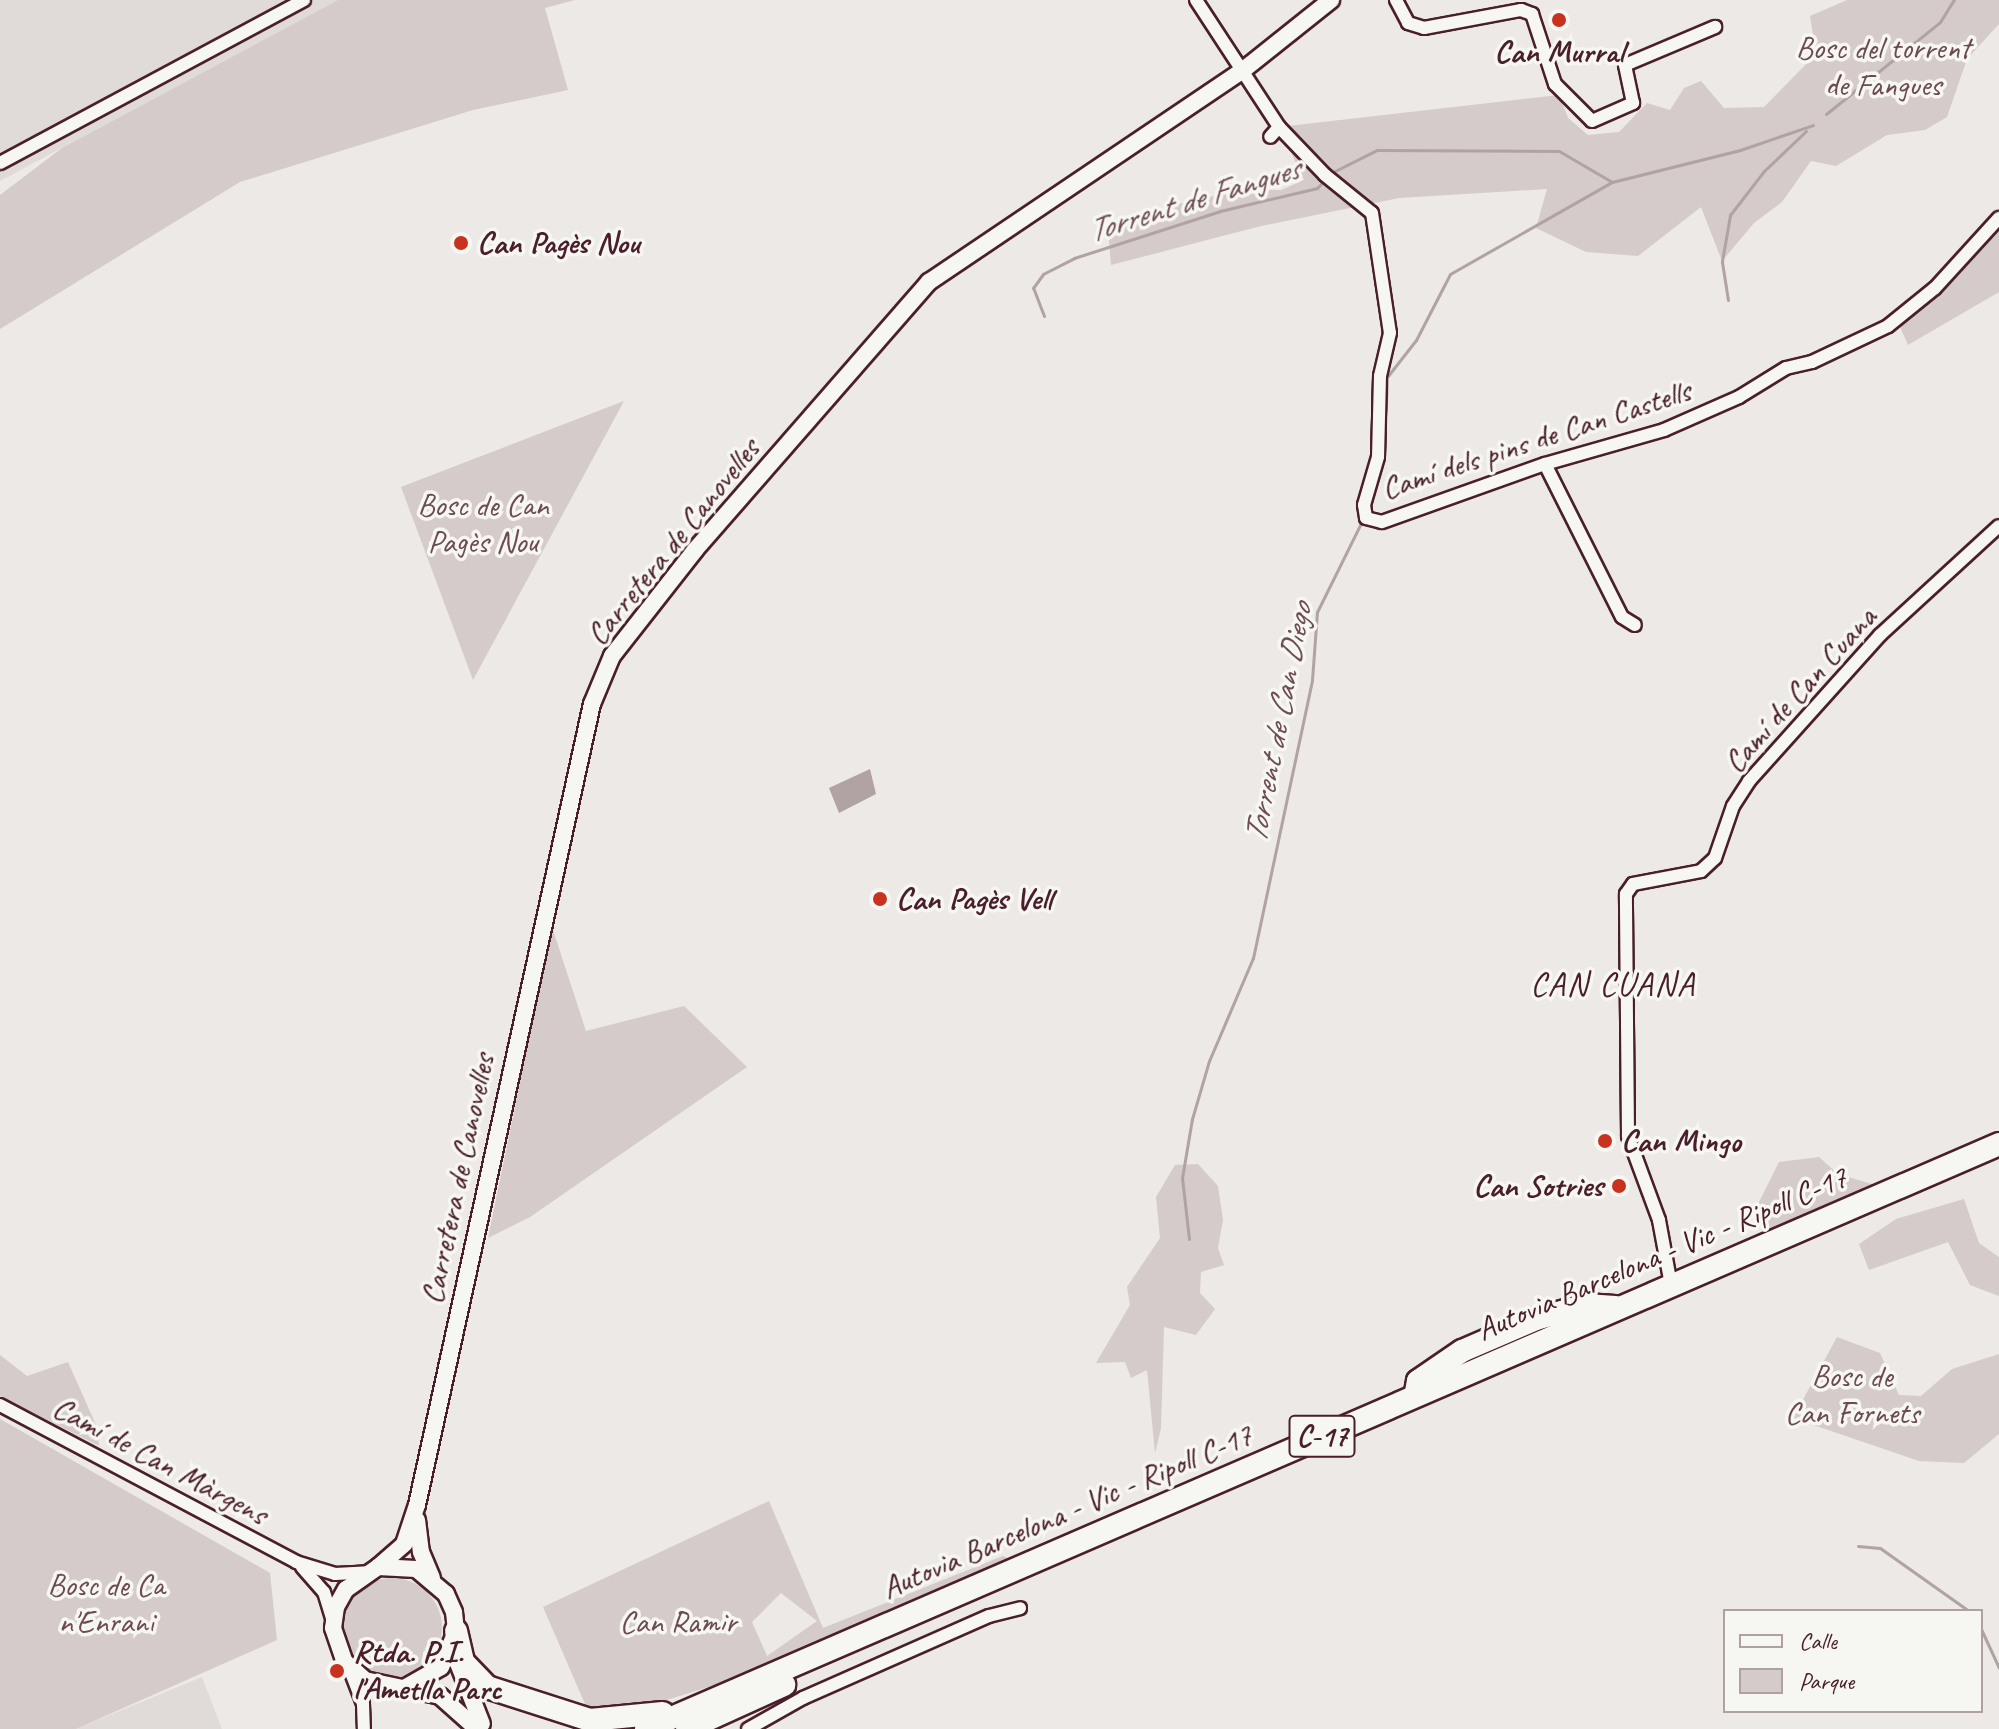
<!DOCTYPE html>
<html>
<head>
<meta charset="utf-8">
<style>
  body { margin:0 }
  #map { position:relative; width:1999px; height:1729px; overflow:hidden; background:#ece9e6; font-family:Caveat,sans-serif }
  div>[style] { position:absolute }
  .built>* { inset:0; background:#e0dad8 }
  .green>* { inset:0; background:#d4cbca }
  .round { border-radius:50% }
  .water>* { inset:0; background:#b1a2a3 }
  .stream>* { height:3px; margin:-1.5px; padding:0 1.5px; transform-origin:1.5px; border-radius:1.5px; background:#b1a2a3 }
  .roads { filter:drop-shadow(2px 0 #4a1f2b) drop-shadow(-2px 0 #4a1f2b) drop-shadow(0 2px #4a1f2b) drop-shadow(0 -2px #4a1f2b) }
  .street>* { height:12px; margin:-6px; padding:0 6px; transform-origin:6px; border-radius:6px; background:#f6f6f2 }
  .secondary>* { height:16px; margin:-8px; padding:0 8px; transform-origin:8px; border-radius:8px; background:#f6f6f2 }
  .highway>* { height:22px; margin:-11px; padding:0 11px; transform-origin:11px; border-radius:11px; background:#f6f6f2 }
  .dots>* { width:22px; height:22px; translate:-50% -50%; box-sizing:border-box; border:4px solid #f6f6f2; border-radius:50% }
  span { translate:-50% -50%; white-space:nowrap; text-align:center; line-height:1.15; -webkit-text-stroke:7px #f6f6f2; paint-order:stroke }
  .shield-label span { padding:2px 6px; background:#f6f6f2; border:2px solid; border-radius:6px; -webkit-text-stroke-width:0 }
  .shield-label { font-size:30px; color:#4a1f2b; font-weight:700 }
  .park-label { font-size:32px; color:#6c4a53 }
  .poi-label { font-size:32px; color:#4a1f2b; font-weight:700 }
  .left { translate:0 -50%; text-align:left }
  .right { translate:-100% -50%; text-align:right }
  .street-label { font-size:32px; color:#4a1f2b }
  .water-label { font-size:34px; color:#6e4d55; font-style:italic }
  .neighbourhood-label { font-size:34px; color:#4a1f2b; letter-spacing:2px }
  .legend { position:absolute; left:1723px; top:1609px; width:260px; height:104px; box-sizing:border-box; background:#f6f6f2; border:2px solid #b1a0a2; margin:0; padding:10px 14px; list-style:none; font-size:24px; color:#4a1f2b }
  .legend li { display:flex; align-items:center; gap:16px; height:40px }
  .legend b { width:40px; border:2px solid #b1a0a2 }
</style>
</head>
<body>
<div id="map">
  <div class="built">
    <div style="clip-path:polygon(0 0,338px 0,0 181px)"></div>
    <div style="clip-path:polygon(202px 1677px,222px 1729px,76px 1729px)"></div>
  </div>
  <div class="green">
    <div style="clip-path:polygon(338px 0,575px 0,545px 8px,568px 90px,473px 110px,240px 182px,0 329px,0 195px,62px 148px)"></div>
    <div style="clip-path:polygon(1847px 0,1999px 0,1999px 24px,1967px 59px,1947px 117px,1925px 130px,1887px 135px,1836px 166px,1811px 161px,1782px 202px,1754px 223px,1722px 261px,1701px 207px,1638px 256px,1586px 252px,1536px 228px,1547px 189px,1399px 198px,1261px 226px,1111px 265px,1108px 230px,1178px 204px,1241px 190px,1281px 190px,1304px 180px,1279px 127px,1559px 95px,1568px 118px,1588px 135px,1619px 132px,1647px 103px,1670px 110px,1684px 88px,1701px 81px,1724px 108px,1764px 107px,1816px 54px,1810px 16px)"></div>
    <div style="clip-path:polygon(1999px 218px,1999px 292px,1908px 345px,1897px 320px)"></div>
    <div style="clip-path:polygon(624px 401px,473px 680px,401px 487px)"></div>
    <div style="clip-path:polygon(552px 927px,586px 1031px,684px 1006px,747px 1067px,530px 1217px,488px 1238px)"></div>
    <div style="clip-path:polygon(1819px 1157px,1838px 1174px,1882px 1187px,1762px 1238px,1759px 1202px,1779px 1162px)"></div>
    <div style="clip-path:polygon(1198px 1164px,1218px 1186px,1223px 1220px,1218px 1248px,1224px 1265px,1201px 1272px,1200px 1293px,1215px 1309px,1196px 1335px,1164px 1327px,1161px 1428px,1155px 1453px,1147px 1370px,1131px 1378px,1125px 1362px,1096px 1363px,1130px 1305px,1127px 1287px,1160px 1238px,1156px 1197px,1175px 1165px)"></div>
    <div style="clip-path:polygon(1964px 1199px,1979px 1243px,1999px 1257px,1999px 1296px,1970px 1285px,1948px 1242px,1869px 1270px,1859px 1244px,1896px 1219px)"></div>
    <div style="clip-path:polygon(1837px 1337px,1880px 1353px,1899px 1395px,1921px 1396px,1952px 1369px,1999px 1354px,1999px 1434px,1964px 1463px,1919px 1461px,1793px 1418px)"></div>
    <div style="clip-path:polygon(0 1355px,27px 1376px,68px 1362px,97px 1427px,99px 1446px,0 1396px)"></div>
    <div style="clip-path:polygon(0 1419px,270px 1573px,277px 1640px,76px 1729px,0 1729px)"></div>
    <div style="clip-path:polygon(evenodd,769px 1501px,823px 1628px,1003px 1556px,1015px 1562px,772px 1667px,622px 1714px,588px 1711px,543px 1607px,769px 1501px,781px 1593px,817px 1621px,767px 1656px,752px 1622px,781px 1593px)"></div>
    <div class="round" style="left:342px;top:1578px;width:100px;height:100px"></div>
  </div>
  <div class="water">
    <div style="clip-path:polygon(870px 769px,876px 794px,839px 813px,829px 788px)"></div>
  </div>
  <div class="stream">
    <div style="left:1826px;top:114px;width:146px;rotate:-38.9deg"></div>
    <div style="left:1940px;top:22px;width:26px;rotate:-58deg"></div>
    <div style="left:1331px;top:173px;width:51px;rotate:-26.6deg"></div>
    <div style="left:1377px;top:150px;width:182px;rotate:0.3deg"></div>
    <div style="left:1559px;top:151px;width:61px;rotate:30.3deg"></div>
    <div style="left:1612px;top:182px;width:132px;rotate:-14deg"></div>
    <div style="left:1740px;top:150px;width:77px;rotate:-18.9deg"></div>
    <div style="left:1728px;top:300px;width:39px;rotate:-99deg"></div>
    <div style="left:1722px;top:261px;width:47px;rotate:-80.1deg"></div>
    <div style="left:1730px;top:215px;width:56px;rotate:-52.3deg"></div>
    <div style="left:1764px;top:171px;width:58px;rotate:-43.6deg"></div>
    <div style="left:1044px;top:316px;width:30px;rotate:-111deg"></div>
    <div style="left:1033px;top:288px;width:17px;rotate:-54deg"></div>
    <div style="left:1043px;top:274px;width:35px;rotate:-27deg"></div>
    <div style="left:1074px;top:258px;width:153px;rotate:-17.8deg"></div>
    <div style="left:1220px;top:211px;width:100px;rotate:-13.3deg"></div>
    <div style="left:1317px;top:188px;width:13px;rotate:-45deg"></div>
    <div style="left:1384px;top:454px;width:77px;rotate:-87.8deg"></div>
    <div style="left:1387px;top:377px;width:47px;rotate:-51.9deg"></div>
    <div style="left:1416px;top:340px;width:74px;rotate:-62.7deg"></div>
    <div style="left:1450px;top:274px;width:186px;rotate:-29.6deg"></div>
    <div style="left:1371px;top:503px;width:44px;rotate:-74.1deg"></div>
    <div style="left:1189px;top:1239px;width:61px;rotate:-96.5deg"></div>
    <div style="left:1182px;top:1178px;width:60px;rotate:-80.4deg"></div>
    <div style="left:1192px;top:1119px;width:60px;rotate:-73.7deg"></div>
    <div style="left:1209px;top:1061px;width:112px;rotate:-66.9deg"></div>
    <div style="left:1253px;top:958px;width:284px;rotate:-78deg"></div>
    <div style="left:1312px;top:680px;width:68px;rotate:-85.8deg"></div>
    <div style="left:1317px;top:612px;width:102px;rotate:-63.7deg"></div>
    <div style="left:1858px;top:1546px;width:22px;rotate:5deg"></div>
    <div style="left:1880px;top:1548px;width:109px;rotate:35.3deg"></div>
    <div style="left:1981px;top:1629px;width:43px;rotate:65.2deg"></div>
  </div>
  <div class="roads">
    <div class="street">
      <div style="left:1196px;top:0;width:152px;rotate:56.8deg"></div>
      <div style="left:1279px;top:127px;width:13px;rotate:132deg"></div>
      <div style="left:1396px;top:0;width:26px;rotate:62deg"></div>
      <div style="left:1408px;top:23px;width:17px;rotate:17deg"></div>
      <div style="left:1424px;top:28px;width:99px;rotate:-10.5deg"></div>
      <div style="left:1521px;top:10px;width:12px;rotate:20deg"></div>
      <div style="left:1532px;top:14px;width:74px;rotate:71.8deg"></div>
      <div style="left:1555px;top:84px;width:52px;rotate:45deg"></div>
      <div style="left:1592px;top:121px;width:45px;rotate:-23.7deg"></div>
      <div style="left:1633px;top:103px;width:39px;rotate:-102deg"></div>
      <div style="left:1625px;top:65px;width:98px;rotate:-22.9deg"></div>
      <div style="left:1279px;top:127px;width:66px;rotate:46.2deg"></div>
      <div style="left:1325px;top:175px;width:60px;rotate:39deg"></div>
      <div style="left:1372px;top:213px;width:121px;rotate:81.5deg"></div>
      <div style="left:1390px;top:333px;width:44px;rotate:103.1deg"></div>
      <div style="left:1380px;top:376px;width:81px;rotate:91.4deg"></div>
      <div style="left:1378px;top:457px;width:50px;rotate:106.3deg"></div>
      <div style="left:1364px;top:505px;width:13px;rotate:81deg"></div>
      <div style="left:1366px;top:518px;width:16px;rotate:14deg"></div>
      <div style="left:1382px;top:522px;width:173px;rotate:-19.6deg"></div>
      <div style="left:1545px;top:464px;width:124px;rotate:-15.9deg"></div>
      <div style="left:1664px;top:430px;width:82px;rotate:-23.7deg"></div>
      <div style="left:1739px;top:397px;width:55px;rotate:-31.7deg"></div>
      <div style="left:1786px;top:368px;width:27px;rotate:-13deg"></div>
      <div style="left:1812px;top:362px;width:84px;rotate:-25.3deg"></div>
      <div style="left:1888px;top:326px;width:60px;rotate:-39deg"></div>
      <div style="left:1935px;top:288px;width:95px;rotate:-47.6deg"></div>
      <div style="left:0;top:163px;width:345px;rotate:-28.2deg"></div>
      <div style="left:1545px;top:464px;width:171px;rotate:63.3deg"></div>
      <div style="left:1622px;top:617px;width:15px;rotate:32deg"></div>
      <div style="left:1671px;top:1285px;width:66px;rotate:-100.5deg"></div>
      <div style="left:1659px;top:1220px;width:90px;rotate:-110.3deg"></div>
      <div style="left:1628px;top:1136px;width:242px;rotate:-90.5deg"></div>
      <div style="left:1626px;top:894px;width:12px;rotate:-55deg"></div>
      <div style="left:1633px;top:884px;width:69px;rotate:-10.8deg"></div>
      <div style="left:1701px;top:871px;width:19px;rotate:-43deg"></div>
      <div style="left:1715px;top:858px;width:55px;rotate:-70.9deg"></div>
      <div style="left:1733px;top:806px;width:30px;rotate:-57deg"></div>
      <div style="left:1749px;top:781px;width:196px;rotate:-48.1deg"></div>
      <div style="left:1880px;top:635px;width:161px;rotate:-42.5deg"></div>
      <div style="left:0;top:1405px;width:335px;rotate:27.9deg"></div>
      <div style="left:296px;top:1562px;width:41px;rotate:17.1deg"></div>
      <div style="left:335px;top:1574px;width:33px;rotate:-3deg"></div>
      <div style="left:302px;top:1567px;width:33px;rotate:49deg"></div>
      <div style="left:324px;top:1592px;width:28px;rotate:73deg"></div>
      <div style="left:350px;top:1670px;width:36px;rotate:69deg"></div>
      <div style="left:363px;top:1704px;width:25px;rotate:88deg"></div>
      <div style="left:748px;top:1729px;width:63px;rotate:-29.4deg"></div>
      <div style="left:803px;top:1698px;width:203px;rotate:-23.8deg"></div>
      <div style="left:989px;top:1616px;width:32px;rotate:-14deg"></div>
    </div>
    <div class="secondary">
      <div style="left:417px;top:1520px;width:32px;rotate:83deg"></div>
      <div style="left:421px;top:1552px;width:28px;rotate:67deg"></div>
      <div style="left:378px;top:1567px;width:35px;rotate:-41deg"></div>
      <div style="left:404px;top:1544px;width:41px;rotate:-71.6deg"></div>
      <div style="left:417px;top:1505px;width:820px;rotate:-77.68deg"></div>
      <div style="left:592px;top:704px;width:52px;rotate:-67.4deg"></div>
      <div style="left:612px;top:656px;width:135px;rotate:-51.9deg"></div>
      <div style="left:695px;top:550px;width:356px;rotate:-48.9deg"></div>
      <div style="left:929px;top:282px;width:377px;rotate:-34deg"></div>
      <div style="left:1242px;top:71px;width:114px;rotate:-38.6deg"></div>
      <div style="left:454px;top:1653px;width:76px;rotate:68.5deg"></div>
      <div style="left:406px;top:1687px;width:40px;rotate:-29.7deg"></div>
      <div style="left:441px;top:1667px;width:39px;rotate:-67deg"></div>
      <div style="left:456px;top:1631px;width:19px;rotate:-96deg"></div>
      <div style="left:454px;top:1612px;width:20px;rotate:-114deg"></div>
      <div style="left:446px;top:1594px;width:39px;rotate:-140deg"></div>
      <div style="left:416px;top:1569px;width:38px;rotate:-177deg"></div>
      <div style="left:378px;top:1567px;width:39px;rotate:145deg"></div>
      <div style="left:346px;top:1589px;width:21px;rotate:119deg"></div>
      <div style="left:336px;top:1607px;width:21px;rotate:98deg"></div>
      <div style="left:333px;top:1628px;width:36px;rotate:71deg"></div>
      <div style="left:345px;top:1662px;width:27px;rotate:42deg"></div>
      <div style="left:365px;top:1680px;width:77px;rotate:12deg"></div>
      <div style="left:440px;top:1696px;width:50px;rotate:41.7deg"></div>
    </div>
    <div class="highway">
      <div style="left:1416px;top:1392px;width:11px;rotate:-80deg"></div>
      <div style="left:1418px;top:1381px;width:53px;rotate:-34.3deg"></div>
      <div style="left:1462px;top:1351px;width:81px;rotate:-23.4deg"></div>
      <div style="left:1536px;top:1319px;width:52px;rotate:-15.6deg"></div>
      <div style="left:1586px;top:1305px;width:29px;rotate:4deg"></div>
      <div style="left:456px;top:1631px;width:32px;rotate:77deg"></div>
      <div style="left:463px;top:1662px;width:35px;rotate:46deg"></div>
      <div style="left:487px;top:1687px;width:108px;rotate:17.8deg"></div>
      <div style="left:590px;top:1720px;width:73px;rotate:-5.5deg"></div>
      <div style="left:646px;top:1729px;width:1474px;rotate:-23.38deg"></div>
      <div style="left:687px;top:1729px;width:107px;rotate:-24.4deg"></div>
    </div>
  </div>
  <div class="dots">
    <div style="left:1559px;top:20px;background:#c8321e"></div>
    <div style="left:461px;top:243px;background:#c8321e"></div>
    <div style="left:880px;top:899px;background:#c8321e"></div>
    <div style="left:1605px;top:1141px;background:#c8321e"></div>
    <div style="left:1619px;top:1186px;background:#c8321e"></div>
    <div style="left:337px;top:1671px;background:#c8321e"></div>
  </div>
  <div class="shield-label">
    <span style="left:1322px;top:1436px">C-17</span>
  </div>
  <div class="park-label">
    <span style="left:1883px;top:67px">Bosc del torrent<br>de Fangues</span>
    <span style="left:483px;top:524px">Bosc de Can<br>Pagès Nou</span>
    <span style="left:1852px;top:1395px">Bosc de<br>Can Fornets</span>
    <span style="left:106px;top:1604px">Bosc de Ca<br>n'Enrani</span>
    <span style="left:678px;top:1622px">Can Ramir</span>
  </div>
  <div class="poi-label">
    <span style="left:1559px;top:52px">Can Murral</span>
    <span class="left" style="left:477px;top:243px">Can Pagès Nou</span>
    <span class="left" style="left:896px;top:899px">Can Pagès Vell</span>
    <span class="left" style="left:1621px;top:1141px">Can Mingo</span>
    <span class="right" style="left:1603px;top:1186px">Can Sotries</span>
    <span class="left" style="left:353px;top:1671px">Rtda. P.I.<br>l'Ametlla Parc</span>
  </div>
  <div class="street-label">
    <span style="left:1536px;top:440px;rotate:-18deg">Camí dels pins de Can Castells</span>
    <span style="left:673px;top:542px;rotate:-51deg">Carretera de Canovelles</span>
    <span style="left:1800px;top:690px;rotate:-48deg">Camí de Can Cuana</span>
    <span style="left:458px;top:1179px;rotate:-78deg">Carretera de Canovelles</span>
    <span style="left:1662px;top:1254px;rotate:-23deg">Autovia Barcelona - Vic - Ripoll C-17</span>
    <span style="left:160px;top:1461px;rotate:28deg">Camí de Can Màrgens</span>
    <span style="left:1067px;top:1512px;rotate:-23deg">Autovia Barcelona - Vic - Ripoll C-17</span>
  </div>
  <div class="water-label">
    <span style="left:1193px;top:199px;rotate:-17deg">Torrent de Fangues</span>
    <span style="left:1277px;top:723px;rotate:-79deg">Torrent de Can Diego</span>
  </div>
  <div class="neighbourhood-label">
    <span style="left:1613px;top:984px">CAN CUANA</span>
  </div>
  <ul class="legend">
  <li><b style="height:10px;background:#f6f6f2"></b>Calle</li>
  <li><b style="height:22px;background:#d4cbca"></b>Parque</li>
  </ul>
</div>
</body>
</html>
